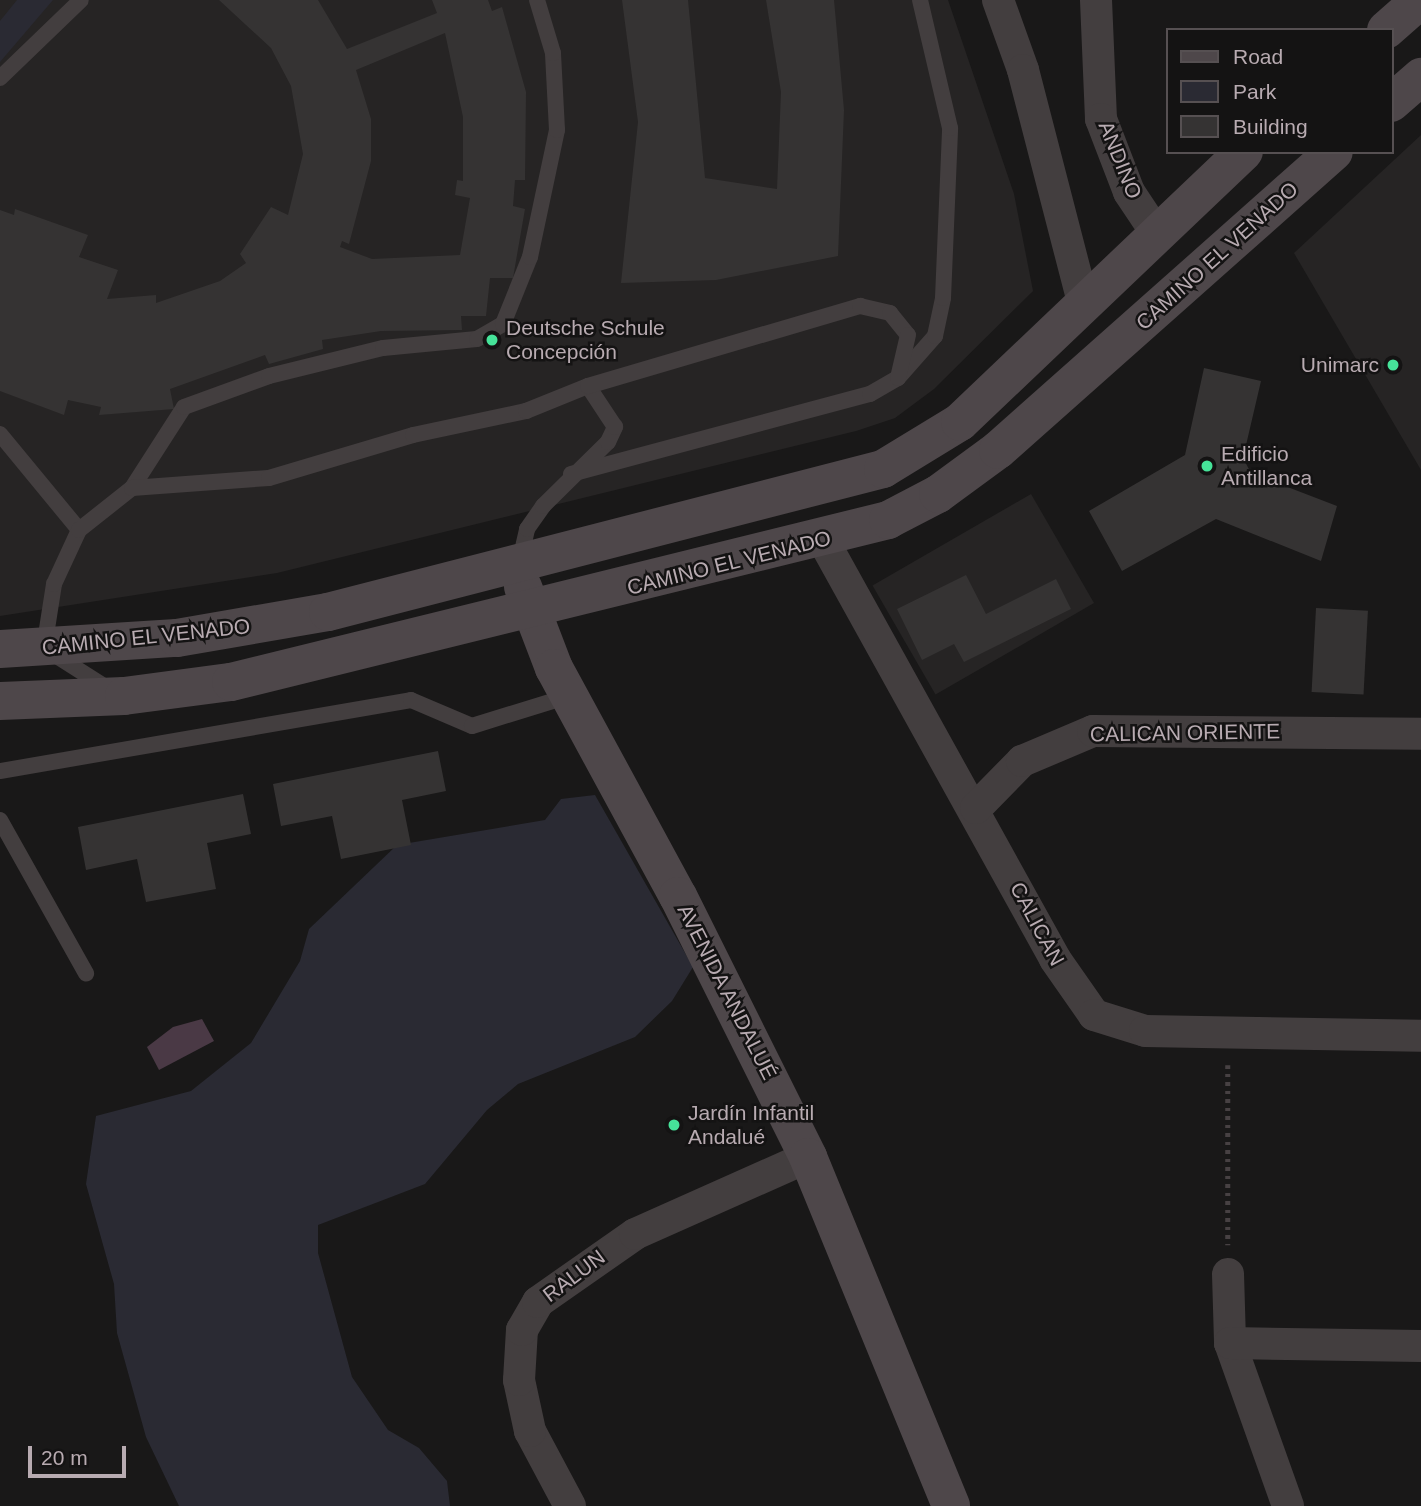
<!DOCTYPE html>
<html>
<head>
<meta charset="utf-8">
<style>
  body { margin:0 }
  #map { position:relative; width:1421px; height:1506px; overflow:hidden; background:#191818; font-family:Helvetica,sans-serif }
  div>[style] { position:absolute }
  .built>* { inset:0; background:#262424; transform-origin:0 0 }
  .green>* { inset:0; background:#2a2a33 }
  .water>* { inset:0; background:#4a3945 }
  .building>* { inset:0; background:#353333; transform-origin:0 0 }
  .path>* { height:4.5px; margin-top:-2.25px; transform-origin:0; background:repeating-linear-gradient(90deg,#474143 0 3.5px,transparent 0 8.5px) }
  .lane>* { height:16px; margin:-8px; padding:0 8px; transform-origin:8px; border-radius:8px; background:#433e3f }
  .street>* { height:32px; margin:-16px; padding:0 16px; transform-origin:16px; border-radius:16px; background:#433e3f }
  .secondary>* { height:38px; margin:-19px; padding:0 19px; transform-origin:19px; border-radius:19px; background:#4e474a }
  .dots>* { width:19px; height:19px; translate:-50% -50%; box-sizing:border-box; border:4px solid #141313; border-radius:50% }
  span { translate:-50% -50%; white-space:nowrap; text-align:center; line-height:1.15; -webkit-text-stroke:5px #141313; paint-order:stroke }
  .street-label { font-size:21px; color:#b8abb1 }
  .poi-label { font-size:21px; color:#b8abb1 }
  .left { translate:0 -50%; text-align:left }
  .right { translate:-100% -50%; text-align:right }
  .legend { position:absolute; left:1166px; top:28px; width:228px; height:126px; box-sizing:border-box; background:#141313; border:2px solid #565052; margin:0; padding:9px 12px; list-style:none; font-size:21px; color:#b8abb1 }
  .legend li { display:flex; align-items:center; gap:14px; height:35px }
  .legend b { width:35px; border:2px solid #565052 }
  .scale { position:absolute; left:28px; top:1446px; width:98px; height:32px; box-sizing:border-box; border:4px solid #b8abb1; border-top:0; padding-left:9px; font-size:21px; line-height:24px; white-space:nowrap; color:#b8abb1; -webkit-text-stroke:5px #141313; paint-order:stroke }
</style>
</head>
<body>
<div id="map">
  <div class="built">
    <div style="clip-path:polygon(0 0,948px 0,1014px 194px,1033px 291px,934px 389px,895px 418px,856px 431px,277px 573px,0 616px)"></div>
    <div style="clip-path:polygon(1421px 135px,1421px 470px,1294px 253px)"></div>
    <div style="left:1031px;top:494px;width:126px;height:183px;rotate:60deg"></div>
  </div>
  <div class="green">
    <div style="clip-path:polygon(17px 0,53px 0,0 62px,0 21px)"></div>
    <div style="clip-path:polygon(595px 795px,693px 967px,672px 1001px,635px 1037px,518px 1084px,487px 1110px,425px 1184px,318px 1225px,318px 1253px,352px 1377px,388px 1430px,419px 1448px,447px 1481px,450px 1506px,179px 1506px,146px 1437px,117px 1333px,114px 1284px,86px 1184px,96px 1116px,191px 1091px,251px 1043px,300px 961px,309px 929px,397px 845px,545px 820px,561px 799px)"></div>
  </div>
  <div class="water">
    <div style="clip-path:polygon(202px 1019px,214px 1041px,159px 1070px,147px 1047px,173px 1027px)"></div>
  </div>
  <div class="building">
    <div style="clip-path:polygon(evenodd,219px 0,318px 0,347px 49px,437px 13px,432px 0,488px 0,492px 11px,502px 7px,526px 92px,525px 180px,515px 180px,513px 206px,525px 209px,513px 278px,490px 278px,486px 316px,461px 316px,462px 330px,381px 331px,322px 340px,323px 349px,269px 364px,265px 355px,170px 389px,174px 409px,99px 415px,101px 407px,68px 400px,64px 415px,0 391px,0 210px,14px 215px,15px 209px,88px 235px,79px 257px,118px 270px,107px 299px,156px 295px,156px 303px,220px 281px,246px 263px,240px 254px,271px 207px,288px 215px,303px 154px,291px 86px,271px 48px,219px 0,445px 33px,463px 117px,463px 181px,457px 180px,455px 195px,470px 198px,460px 255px,372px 259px,340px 247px,342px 241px,349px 244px,371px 161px,371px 119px,356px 70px,445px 33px)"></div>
    <div style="clip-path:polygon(622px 0,688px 0,705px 178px,777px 189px,781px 92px,766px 0,834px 0,844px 110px,838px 256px,716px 280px,621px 283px,638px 122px)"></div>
    <div style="clip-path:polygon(1204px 368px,1261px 381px,1243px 458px,1251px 473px,1337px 506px,1321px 561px,1216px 519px,1122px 571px,1089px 511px,1185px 455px)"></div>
    <div style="clip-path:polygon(966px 575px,986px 614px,1056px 579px,1071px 609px,964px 662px,954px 644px,922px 660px,897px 609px)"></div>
    <div style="left:1316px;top:608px;width:52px;height:84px;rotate:3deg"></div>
    <div style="clip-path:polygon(438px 751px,446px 791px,402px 800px,411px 845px,341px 859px,332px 816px,281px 826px,273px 784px)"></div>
    <div style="clip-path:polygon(243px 794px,251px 834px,207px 843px,216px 889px,146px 902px,137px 859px,86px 870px,78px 827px)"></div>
  </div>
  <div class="path">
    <div style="left:1228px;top:1065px;width:180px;rotate:90deg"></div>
  </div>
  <div class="lane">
    <div style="left:0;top:78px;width:112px;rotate:-43.9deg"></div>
    <div style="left:0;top:434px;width:124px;rotate:50.5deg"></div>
    <div style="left:571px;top:474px;width:310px;rotate:-15deg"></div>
    <div style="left:870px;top:394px;width:32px;rotate:-30deg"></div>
    <div style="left:898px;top:378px;width:56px;rotate:-48.6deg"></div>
    <div style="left:935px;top:336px;width:39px;rotate:-78deg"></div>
    <div style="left:943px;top:298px;width:170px;rotate:-87.6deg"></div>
    <div style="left:950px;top:128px;width:131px;rotate:-103.2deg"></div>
    <div style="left:132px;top:488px;width:96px;rotate:-57.3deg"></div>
    <div style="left:184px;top:407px;width:90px;rotate:-20deg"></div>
    <div style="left:269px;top:376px;width:117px;rotate:-13.8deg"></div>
    <div style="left:383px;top:348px;width:94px;rotate:-5.5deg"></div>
    <div style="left:477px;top:339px;width:30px;rotate:-30deg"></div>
    <div style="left:503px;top:324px;width:72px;rotate:-68.1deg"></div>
    <div style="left:530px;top:257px;width:130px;rotate:-78deg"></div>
    <div style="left:557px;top:130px;width:77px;rotate:-93deg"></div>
    <div style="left:553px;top:53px;width:55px;rotate:-106.8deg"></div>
    <div style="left:520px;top:560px;width:32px;rotate:-77deg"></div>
    <div style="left:527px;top:529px;width:28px;rotate:-55deg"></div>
    <div style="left:543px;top:506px;width:91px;rotate:-44.6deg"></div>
    <div style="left:608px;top:442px;width:17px;rotate:-65deg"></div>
    <div style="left:615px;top:427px;width:49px;rotate:-123.4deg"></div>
    <div style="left:107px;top:688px;width:75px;rotate:-147.6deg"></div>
    <div style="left:44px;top:648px;width:65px;rotate:-81.1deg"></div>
    <div style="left:54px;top:584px;width:60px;rotate:-65.2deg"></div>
    <div style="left:79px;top:530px;width:68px;rotate:-38.4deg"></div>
    <div style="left:132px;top:488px;width:137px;rotate:-4.2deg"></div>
    <div style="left:269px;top:478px;width:150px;rotate:-16.6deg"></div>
    <div style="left:413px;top:435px;width:116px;rotate:-12deg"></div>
    <div style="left:526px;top:411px;width:67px;rotate:-22deg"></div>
    <div style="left:588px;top:386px;width:284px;rotate:-16.4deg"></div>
    <div style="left:860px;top:306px;width:31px;rotate:13deg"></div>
    <div style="left:890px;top:313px;width:28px;rotate:51deg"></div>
    <div style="left:908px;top:335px;width:44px;rotate:103.1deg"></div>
    <div style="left:0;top:771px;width:417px;rotate:-9.8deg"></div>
    <div style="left:411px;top:700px;width:66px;rotate:23.1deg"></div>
    <div style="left:472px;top:726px;width:102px;rotate:-17.2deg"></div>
    <div style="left:0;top:820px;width:176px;rotate:60.7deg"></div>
  </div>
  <div class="street">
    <div style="left:998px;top:0;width:74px;rotate:70.3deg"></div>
    <div style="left:1023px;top:70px;width:240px;rotate:75.5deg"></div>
    <div style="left:1096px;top:0;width:119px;rotate:87.6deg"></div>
    <div style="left:1101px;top:119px;width:78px;rotate:69deg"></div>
    <div style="left:1129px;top:192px;width:47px;rotate:56.3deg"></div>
    <div style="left:823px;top:540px;width:479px;rotate:61deg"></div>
    <div style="left:1055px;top:959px;width:68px;rotate:55.1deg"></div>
    <div style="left:1094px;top:1015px;width:53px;rotate:17.4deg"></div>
    <div style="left:1145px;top:1031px;width:276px;rotate:1deg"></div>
    <div style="left:976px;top:808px;width:66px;rotate:-45.6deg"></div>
    <div style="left:1022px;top:761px;width:77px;rotate:-22.9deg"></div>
    <div style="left:1093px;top:731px;width:328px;rotate:0.5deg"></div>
    <div style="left:1228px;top:1274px;width:69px;rotate:88.3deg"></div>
    <div style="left:1230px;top:1343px;width:173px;rotate:70.4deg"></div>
    <div style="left:1230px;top:1343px;width:191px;rotate:0.9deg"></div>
    <div style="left:570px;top:1506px;width:85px;rotate:-118.1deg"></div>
    <div style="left:530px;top:1431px;width:52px;rotate:-102.2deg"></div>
    <div style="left:519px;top:1380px;width:50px;rotate:-86.6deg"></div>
    <div style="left:522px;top:1330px;width:32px;rotate:-60deg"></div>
    <div style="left:538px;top:1302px;width:118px;rotate:-35deg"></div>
    <div style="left:635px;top:1234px;width:189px;rotate:-24deg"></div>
  </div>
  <div class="secondary">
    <div style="left:1386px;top:30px;width:45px;rotate:-41.4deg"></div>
    <div style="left:1391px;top:103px;width:40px;rotate:-41deg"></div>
    <div style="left:523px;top:587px;width:87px;rotate:69.1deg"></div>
    <div style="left:554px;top:668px;width:260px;rotate:61.5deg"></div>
    <div style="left:678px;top:896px;width:292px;rotate:63.5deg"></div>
    <div style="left:808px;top:1157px;width:377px;rotate:67.7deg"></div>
    <div style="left:0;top:649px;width:177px;rotate:-3.6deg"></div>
    <div style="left:177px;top:638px;width:153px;rotate:-9.8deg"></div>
    <div style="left:328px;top:612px;width:573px;rotate:-14.45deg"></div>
    <div style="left:883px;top:469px;width:90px;rotate:-31.4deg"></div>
    <div style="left:960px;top:422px;width:392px;rotate:-43.6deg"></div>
    <div style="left:0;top:701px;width:124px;rotate:-2.3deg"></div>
    <div style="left:124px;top:696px;width:108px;rotate:-7.5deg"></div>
    <div style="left:231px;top:682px;width:677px;rotate:-13.85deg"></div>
    <div style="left:888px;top:520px;width:56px;rotate:-27.5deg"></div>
    <div style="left:938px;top:494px;width:74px;rotate:-36.3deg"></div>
    <div style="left:998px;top:450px;width:449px;rotate:-41.6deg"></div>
  </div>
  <div class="dots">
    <div style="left:492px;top:340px;background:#46e399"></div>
    <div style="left:1393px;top:365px;background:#46e399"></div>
    <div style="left:1207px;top:466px;background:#46e399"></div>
    <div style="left:674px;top:1125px;background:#46e399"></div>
  </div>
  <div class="street-label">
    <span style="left:1120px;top:160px;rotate:68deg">ANDINO</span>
    <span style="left:1217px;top:256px;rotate:-42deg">CAMINO EL VENADO</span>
    <span style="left:729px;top:563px;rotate:-14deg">CAMINO EL VENADO</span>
    <span style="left:146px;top:637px;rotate:-6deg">CAMINO EL VENADO</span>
    <span style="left:1185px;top:733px;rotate:-1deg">CALICAN ORIENTE</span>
    <span style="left:1037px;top:924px;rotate:62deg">CALICAN</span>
    <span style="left:727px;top:992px;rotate:63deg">AVENIDA ANDALUÉ</span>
    <span style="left:574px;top:1276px;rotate:-37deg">RALUN</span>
  </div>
  <div class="poi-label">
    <span class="left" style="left:506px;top:340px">Deutsche Schule<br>Concepción</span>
    <span class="right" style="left:1379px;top:365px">Unimarc</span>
    <span class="left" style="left:1221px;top:466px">Edificio<br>Antillanca</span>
    <span class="left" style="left:688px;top:1125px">Jardín Infantil<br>Andalué</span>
  </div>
  <ul class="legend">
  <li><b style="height:9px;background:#4e474a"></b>Road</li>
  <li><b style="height:19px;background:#2a2a33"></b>Park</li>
  <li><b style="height:19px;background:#353333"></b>Building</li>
  </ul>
  <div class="scale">20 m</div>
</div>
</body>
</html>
